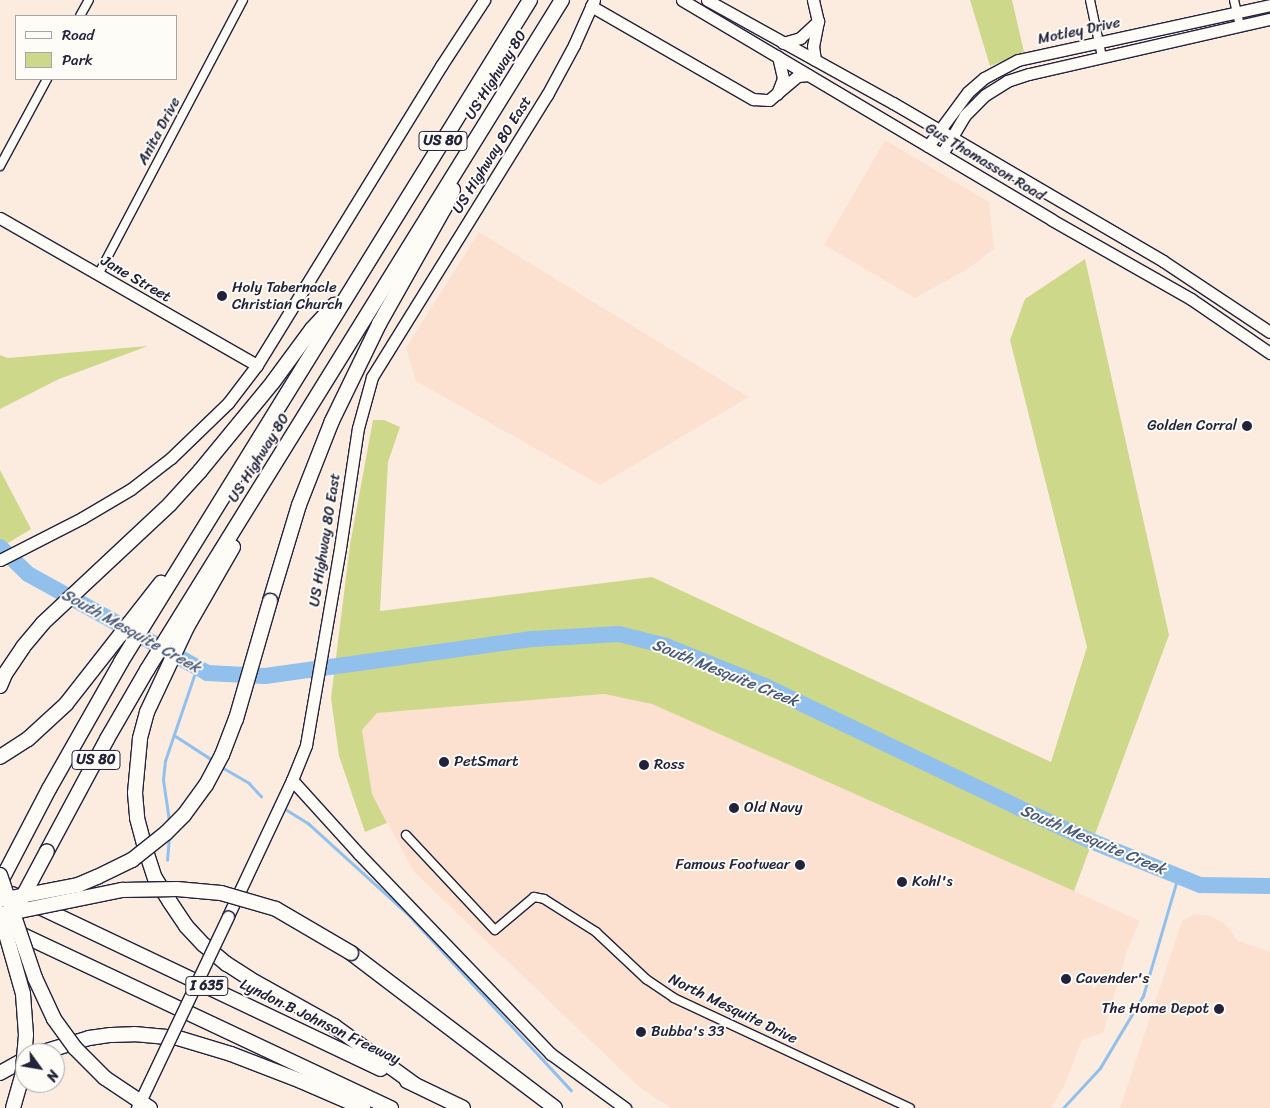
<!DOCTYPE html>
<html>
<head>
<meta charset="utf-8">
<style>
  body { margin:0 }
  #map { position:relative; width:1270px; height:1108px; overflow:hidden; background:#fcece0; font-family:Sriracha,sans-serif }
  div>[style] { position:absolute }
  .built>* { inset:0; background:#fce1d0 }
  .green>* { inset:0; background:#cdd88b }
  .stream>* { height:2.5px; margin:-1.25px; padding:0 1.25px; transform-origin:1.25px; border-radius:1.25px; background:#91c0ec }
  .river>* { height:16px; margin:-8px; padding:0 8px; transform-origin:8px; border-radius:8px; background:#91c0ec }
  .roads { filter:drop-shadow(1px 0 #22223b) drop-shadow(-1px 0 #22223b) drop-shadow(0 1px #22223b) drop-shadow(0 -1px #22223b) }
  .street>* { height:8px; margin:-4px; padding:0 4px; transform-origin:4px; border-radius:4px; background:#fdfcf7 }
  .secondary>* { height:11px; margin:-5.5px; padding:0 5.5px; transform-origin:5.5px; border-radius:5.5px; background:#fdfcf7 }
  .highway>* { height:14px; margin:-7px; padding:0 7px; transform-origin:7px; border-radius:7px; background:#fdfcf7 }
  .bridges { filter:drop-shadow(1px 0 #22223b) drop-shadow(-1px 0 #22223b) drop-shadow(0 1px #22223b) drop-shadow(0 -1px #22223b) }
  .secondary-bridge>* { height:11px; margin:-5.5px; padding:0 5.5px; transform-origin:5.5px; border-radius:5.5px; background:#fdfcf7 }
  .highway-bridge>* { height:14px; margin:-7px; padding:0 7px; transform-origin:7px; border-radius:7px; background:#fdfcf7 }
  .dots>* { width:14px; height:14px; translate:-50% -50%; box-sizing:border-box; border:2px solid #fdfcf7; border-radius:50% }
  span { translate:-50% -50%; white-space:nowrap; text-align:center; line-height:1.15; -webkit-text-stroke:4px #fdfcf7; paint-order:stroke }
  .shield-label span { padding:1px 4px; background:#fdfcf7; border:1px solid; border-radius:4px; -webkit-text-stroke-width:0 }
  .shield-label { font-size:14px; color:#22223b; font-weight:700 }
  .street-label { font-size:15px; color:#22223b }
  .poi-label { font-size:15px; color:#22223b }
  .left { translate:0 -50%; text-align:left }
  .right { translate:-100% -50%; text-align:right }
  .water-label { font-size:16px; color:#495979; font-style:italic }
  .legend { position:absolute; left:15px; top:15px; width:162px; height:65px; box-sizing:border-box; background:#fdfcf7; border:1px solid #a5a5ac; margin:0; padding:6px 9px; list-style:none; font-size:15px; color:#22223b }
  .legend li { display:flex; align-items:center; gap:10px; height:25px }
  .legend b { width:25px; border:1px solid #a5a5ac }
  .north { position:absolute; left:15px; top:1043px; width:50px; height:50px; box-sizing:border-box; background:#fdfcf7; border:1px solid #a5a5ac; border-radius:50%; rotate:122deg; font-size:14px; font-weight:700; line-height:20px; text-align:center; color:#22223b }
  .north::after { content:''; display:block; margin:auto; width:18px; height:22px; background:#22223b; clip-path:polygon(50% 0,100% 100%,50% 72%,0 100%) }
</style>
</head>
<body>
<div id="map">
  <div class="built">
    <div style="clip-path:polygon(885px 140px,989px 202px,994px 249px,966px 270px,915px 298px,824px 245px)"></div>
    <div style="clip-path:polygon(479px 232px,541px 270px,749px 397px,600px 485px,416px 381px,406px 348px)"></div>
    <div style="clip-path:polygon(604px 694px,652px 704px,913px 818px,1140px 921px,1127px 951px,1103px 1033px,1082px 1040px,1064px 1086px,1051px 1108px,671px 1108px,639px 1087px,414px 872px,372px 794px,362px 730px,377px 713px)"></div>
    <div style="clip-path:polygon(1194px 914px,1210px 916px,1225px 924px,1237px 940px,1270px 952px,1270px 1108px,1120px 1108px,1182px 921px)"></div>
  </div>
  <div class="green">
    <div style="clip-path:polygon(970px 0,1012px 0,1024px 52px,990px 66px)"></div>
    <div style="clip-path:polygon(1085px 259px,1169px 635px,1074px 891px,652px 704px,604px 694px,377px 713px,362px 730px,372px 794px,387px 823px,365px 832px,339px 756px,331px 698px,350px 545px,373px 420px,384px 420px,400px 427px,388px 462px,380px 611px,652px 577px,1051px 762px,1087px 647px,1010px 340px,1025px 299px)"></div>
    <div style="clip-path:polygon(148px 346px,59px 379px,0 409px,0 355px,8px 358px)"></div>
    <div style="clip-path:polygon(0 470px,31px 529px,0 548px)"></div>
  </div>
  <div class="stream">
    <div style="left:174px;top:735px;width:48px;rotate:33deg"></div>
    <div style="left:220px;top:766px;width:34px;rotate:30deg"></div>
    <div style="left:249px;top:783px;width:18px;rotate:47deg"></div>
    <div style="left:287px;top:810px;width:25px;rotate:32deg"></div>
    <div style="left:308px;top:823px;width:135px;rotate:42.3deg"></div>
    <div style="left:408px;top:914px;width:240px;rotate:47.2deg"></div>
    <div style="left:169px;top:821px;width:41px;rotate:-98.3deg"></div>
    <div style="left:163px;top:780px;width:19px;rotate:-84deg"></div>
    <div style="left:165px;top:761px;width:99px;rotate:-71.2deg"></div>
    <div style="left:167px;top:860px;width:23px;rotate:-85deg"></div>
    <div style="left:1063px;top:1108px;width:54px;rotate:-47.2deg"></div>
    <div style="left:1100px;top:1068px;width:84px;rotate:-59.2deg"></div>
    <div style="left:1143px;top:996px;width:125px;rotate:-73.7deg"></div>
  </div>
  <div class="river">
    <div style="left:0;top:547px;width:39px;rotate:44deg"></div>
    <div style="left:28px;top:574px;width:205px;rotate:28.9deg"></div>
    <div style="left:207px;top:673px;width:58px;rotate:3deg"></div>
    <div style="left:265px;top:676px;width:271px;rotate:-7.9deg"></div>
    <div style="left:533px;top:639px;width:86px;rotate:-3.3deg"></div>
    <div style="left:619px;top:634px;width:49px;rotate:14.3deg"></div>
    <div style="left:666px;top:646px;width:107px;rotate:22deg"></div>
    <div style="left:765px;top:686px;width:280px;rotate:25.6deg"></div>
    <div style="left:1017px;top:807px;width:81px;rotate:24.7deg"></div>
    <div style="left:1091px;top:841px;width:118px;rotate:22deg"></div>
    <div style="left:1200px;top:885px;width:70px;rotate:0.8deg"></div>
  </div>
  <div class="roads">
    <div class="street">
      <div style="left:1090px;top:0;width:58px;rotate:78.1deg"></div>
      <div style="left:1234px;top:0;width:27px;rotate:77deg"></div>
      <div style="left:80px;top:16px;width:18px;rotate:-61deg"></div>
      <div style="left:0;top:166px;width:99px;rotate:-61.6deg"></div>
      <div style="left:98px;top:275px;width:311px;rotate:-62.2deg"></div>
      <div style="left:406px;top:835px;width:130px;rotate:46.9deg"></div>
      <div style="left:495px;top:930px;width:51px;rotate:-40.2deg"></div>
      <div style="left:534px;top:897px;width:10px;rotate:11deg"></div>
      <div style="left:544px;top:899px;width:62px;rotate:32.4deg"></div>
      <div style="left:596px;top:932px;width:69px;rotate:43.2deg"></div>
      <div style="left:646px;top:979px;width:34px;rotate:34deg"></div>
      <div style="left:674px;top:998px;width:260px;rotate:25deg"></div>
    </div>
    <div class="secondary">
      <div style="left:682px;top:0;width:430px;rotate:30.7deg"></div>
      <div style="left:1052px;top:220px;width:160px;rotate:29.6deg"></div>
      <div style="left:1191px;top:299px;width:96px;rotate:34.4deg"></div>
      <div style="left:707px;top:0;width:213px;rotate:29deg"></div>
      <div style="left:893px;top:103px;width:313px;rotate:30.3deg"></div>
      <div style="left:1163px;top:261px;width:128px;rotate:33.6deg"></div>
      <div style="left:813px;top:0;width:22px;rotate:77deg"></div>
      <div style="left:818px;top:21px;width:25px;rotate:101deg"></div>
      <div style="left:813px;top:46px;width:14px;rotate:82deg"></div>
      <div style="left:591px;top:6px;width:187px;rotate:29.9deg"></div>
      <div style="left:753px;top:99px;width:16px;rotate:4deg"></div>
      <div style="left:769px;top:100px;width:38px;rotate:-40deg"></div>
      <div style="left:798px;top:76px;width:10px;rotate:-6deg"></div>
      <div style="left:783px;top:43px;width:18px;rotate:-16deg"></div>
      <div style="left:800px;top:38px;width:25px;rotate:-43deg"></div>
      <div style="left:777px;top:94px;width:17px;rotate:-69deg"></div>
      <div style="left:783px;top:78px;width:22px;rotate:-103deg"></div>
      <div style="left:928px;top:146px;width:67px;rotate:-53.5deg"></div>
      <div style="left:968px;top:92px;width:21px;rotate:-41deg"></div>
      <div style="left:984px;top:78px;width:38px;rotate:-28deg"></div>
      <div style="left:1018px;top:60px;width:258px;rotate:-12.3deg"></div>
      <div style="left:942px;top:154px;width:45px;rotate:-59.5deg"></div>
      <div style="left:965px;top:115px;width:28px;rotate:-45deg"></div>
      <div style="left:985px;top:95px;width:26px;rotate:-32deg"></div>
      <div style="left:1007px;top:81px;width:23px;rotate:-18deg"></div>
      <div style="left:1029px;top:74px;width:247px;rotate:-12.9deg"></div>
      <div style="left:0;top:218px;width:296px;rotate:29.8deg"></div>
      <div style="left:0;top:560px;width:92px;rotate:-27.1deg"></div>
      <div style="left:82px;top:518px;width:57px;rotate:-30.6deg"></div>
      <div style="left:131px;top:489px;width:51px;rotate:-37.8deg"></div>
      <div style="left:171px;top:458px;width:79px;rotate:-44deg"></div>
      <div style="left:228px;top:403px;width:48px;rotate:-52.7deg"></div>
      <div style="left:257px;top:365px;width:351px;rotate:-58.4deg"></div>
      <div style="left:441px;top:66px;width:79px;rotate:-56.9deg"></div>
      <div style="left:292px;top:780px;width:100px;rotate:47.8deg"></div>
      <div style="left:359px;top:854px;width:277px;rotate:46.2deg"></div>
      <div style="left:551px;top:1054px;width:92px;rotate:36.1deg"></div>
      <div style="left:228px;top:916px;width:150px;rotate:-64.8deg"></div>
      <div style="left:292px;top:780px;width:38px;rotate:-68deg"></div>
      <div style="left:306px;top:745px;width:200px;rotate:-80.2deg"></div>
      <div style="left:340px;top:548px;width:121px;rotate:-81.5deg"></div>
      <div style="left:358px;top:428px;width:53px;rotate:-74.6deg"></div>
      <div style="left:372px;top:377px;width:332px;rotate:-58.2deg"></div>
      <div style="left:547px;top:95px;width:57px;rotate:-61.6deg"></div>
      <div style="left:574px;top:45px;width:49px;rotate:-66deg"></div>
    </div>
    <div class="highway">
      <div style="left:233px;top:547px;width:92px;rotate:119.9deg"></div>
      <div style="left:187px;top:627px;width:94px;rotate:115.2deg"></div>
      <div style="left:147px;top:712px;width:28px;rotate:105deg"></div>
      <div style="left:140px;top:739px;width:54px;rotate:95.3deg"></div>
      <div style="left:135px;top:793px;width:25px;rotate:85deg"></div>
      <div style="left:137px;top:818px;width:31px;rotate:75deg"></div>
      <div style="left:145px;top:848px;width:32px;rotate:72deg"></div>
      <div style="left:155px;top:878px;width:28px;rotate:58deg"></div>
      <div style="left:170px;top:902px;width:29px;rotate:56deg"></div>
      <div style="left:186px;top:926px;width:26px;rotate:47deg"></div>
      <div style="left:204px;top:945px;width:30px;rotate:40deg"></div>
      <div style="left:227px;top:964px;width:27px;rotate:33deg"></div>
      <div style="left:250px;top:979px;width:96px;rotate:29.2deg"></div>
      <div style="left:334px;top:1026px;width:99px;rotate:35.9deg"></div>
      <div style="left:270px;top:601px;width:100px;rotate:-73.2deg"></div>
      <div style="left:299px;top:505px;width:90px;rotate:-68.6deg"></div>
      <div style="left:332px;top:421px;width:108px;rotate:-64.1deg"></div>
      <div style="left:379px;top:324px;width:134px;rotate:-60.6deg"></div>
      <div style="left:445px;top:207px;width:19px;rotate:-65deg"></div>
      <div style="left:0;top:686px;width:13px;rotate:-67deg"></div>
      <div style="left:5px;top:674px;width:32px;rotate:-56deg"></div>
      <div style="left:23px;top:647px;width:31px;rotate:-50deg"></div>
      <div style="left:43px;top:623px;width:174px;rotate:-43.1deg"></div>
      <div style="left:170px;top:504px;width:45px;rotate:-47.7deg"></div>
      <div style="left:200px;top:471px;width:115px;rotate:-50.6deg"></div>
      <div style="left:273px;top:382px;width:66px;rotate:-53.7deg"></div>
      <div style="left:312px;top:329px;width:33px;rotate:-47deg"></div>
      <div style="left:0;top:757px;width:33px;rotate:-33deg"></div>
      <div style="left:28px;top:739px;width:52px;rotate:-42.6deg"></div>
      <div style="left:66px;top:704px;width:154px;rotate:-51.9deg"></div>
      <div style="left:47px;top:851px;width:127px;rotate:-61.8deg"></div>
      <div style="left:107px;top:739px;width:80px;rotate:-59.9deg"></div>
      <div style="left:147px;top:670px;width:788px;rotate:-58.23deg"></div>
      <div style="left:0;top:883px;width:106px;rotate:-62.5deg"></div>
      <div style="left:49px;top:789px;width:146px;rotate:-60.4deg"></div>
      <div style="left:121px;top:662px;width:778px;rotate:-58.29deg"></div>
      <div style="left:12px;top:894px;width:408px;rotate:25.4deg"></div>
      <div style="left:12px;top:930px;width:419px;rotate:25.2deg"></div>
      <div style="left:351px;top:953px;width:256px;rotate:37.2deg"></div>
      <div style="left:40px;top:1053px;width:51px;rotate:-17deg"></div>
      <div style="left:89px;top:1038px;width:22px;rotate:-8deg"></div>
      <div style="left:111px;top:1035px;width:23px;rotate:-2deg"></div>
      <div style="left:134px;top:1034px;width:44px;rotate:5.2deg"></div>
      <div style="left:178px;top:1038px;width:55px;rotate:16.8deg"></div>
      <div style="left:231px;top:1054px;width:75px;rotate:21.1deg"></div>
      <div style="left:301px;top:1081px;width:68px;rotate:23.5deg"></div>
      <div style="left:0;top:1073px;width:29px;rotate:-29deg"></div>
      <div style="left:407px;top:1081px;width:62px;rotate:25.7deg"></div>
    </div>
  </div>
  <div class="bridges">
    <div class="secondary-bridge">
      <div style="left:137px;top:1108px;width:212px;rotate:-64.6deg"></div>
    </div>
    <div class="highway-bridge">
      <div style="left:0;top:875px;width:109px;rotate:71.2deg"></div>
      <div style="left:35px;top:978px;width:45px;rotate:65.1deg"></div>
      <div style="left:54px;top:1019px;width:36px;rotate:54deg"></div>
      <div style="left:75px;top:1048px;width:42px;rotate:45deg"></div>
      <div style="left:105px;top:1078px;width:54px;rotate:33.7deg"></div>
      <div style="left:0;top:900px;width:79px;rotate:-10.9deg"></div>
      <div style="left:78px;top:885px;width:21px;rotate:-23deg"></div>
      <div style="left:97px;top:877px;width:39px;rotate:-26deg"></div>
      <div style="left:132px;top:860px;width:43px;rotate:-38.5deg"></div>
      <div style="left:166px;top:833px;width:25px;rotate:-45deg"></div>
      <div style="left:184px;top:815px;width:37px;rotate:-54deg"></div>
      <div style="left:206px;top:785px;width:34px;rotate:-62deg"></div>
      <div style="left:222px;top:755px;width:39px;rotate:-69deg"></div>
      <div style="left:236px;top:719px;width:123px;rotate:-73.9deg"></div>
      <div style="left:21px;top:900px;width:55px;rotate:-62deg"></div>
      <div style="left:0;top:913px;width:84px;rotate:74.1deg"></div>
      <div style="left:23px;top:994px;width:41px;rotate:85.8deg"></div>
      <div style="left:26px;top:1035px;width:38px;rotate:95deg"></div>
      <div style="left:23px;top:1073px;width:36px;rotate:106deg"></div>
      <div style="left:0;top:915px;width:125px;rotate:-11.6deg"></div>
      <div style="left:122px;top:890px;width:55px;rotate:-1deg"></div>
      <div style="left:177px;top:889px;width:44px;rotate:5.2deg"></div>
      <div style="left:221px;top:893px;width:57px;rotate:16.2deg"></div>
      <div style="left:276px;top:909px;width:87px;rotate:30.4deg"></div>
    </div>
  </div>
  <div class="dots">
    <div style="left:222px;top:296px;background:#22223b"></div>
    <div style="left:1247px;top:426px;background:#22223b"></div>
    <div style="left:444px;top:762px;background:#22223b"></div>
    <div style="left:644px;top:765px;background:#22223b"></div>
    <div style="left:734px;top:808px;background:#22223b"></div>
    <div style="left:800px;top:865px;background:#22223b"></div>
    <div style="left:902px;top:882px;background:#22223b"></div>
    <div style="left:1066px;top:979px;background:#22223b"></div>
    <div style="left:1219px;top:1009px;background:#22223b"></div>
    <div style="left:641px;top:1032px;background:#22223b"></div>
  </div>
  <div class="shield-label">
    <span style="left:443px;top:141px">US 80</span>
    <span style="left:96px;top:760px">US 80</span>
    <span style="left:207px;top:986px">I 635</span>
  </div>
  <div class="street-label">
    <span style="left:1079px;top:31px;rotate:-12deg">Motley Drive</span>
    <span style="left:496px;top:75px;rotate:-58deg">US Highway 80</span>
    <span style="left:159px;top:131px;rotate:-62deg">Anita Drive</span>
    <span style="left:492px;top:155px;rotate:-58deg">US Highway 80 East</span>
    <span style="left:985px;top:162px;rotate:31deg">Gus Thomasson Road</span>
    <span style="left:136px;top:279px;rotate:30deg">Jane Street</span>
    <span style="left:259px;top:458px;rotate:-58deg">US Highway 80</span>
    <span style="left:325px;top:540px;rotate:-81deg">US Highway 80 East</span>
    <span style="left:733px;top:1009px;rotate:26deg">North Mesquite Drive</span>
    <span style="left:320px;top:1022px;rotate:26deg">Lyndon B Johnson Freeway</span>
  </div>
  <div class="poi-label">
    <span class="left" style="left:232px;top:296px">Holy Tabernacle<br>Christian Church</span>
    <span class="right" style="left:1237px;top:426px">Golden Corral</span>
    <span class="left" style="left:454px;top:762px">PetSmart</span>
    <span class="left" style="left:654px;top:765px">Ross</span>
    <span class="left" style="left:744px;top:808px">Old Navy</span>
    <span class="right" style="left:790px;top:865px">Famous Footwear</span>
    <span class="left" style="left:912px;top:882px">Kohl's</span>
    <span class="left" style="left:1076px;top:979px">Cavender's</span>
    <span class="right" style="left:1209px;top:1009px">The Home Depot</span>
    <span class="left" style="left:651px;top:1032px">Bubba's 33</span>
  </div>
  <div class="water-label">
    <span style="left:131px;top:631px;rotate:29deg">South Mesquite Creek</span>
    <span style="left:725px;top:673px;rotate:22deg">South Mesquite Creek</span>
    <span style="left:1093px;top:840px;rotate:23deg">South Mesquite Creek</span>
  </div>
  <ul class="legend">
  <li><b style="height:6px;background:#fdfcf7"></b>Road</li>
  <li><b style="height:14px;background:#cdd88b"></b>Park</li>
  </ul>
  <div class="north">N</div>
</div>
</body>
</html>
